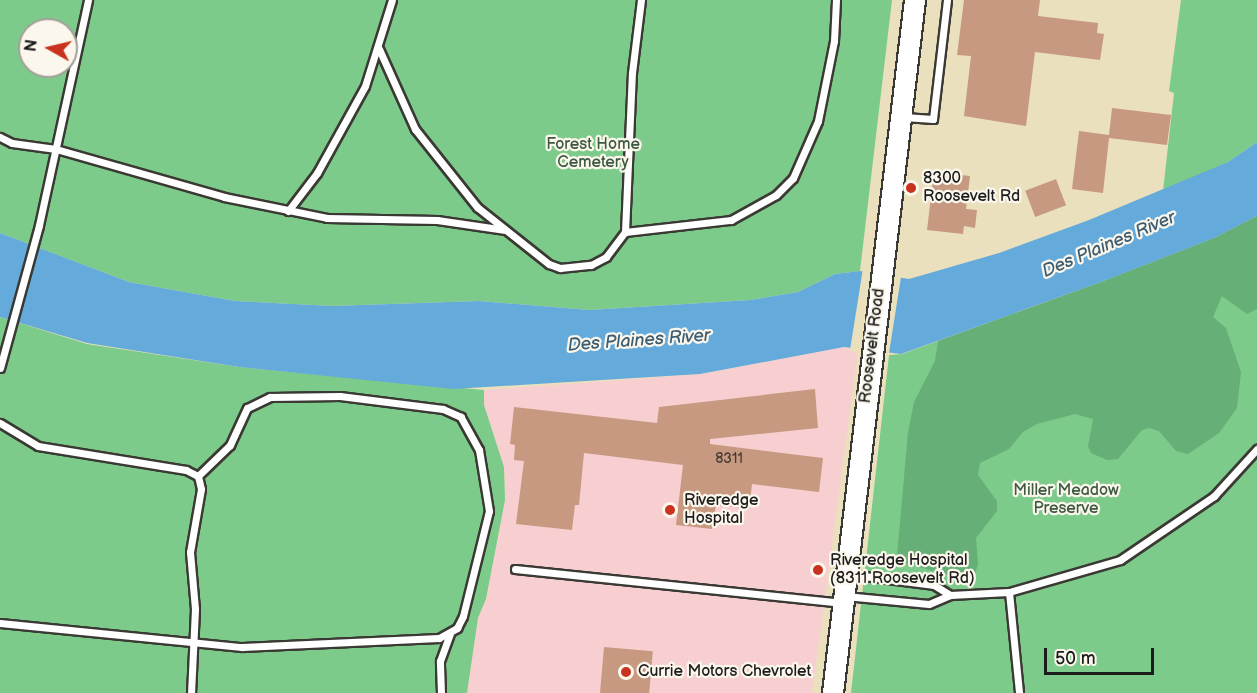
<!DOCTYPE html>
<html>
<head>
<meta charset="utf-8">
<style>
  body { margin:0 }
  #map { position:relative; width:1257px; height:693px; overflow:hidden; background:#eae0bd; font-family:"Balsamiq Sans",sans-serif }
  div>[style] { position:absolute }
  .built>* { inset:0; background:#f7cfd1 }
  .green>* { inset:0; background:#7dcb8a }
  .forest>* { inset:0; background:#66af76 }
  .water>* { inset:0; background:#64abdb }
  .pier>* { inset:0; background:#eae0bd; transform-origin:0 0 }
  .building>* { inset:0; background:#c79981; transform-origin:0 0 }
  .roads { filter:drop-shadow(2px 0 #3b3934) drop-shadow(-2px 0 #3b3934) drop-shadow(0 2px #3b3934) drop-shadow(0 -2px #3b3934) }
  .service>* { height:7px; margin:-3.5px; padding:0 3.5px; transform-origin:3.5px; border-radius:3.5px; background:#fff }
  .secondary>* { height:20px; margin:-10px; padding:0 10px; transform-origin:10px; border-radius:10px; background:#fff }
  .dots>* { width:16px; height:16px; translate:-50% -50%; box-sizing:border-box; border:3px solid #fbf7ec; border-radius:50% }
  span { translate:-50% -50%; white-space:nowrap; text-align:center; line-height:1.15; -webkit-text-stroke:4.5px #fbf7ec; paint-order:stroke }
  .number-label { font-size:14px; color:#473b35 }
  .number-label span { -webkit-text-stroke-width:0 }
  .park-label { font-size:16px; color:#3e5942 }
  .poi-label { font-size:16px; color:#1c1c1c }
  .left { translate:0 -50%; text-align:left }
  .street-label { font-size:16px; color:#1c1c1c }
  .water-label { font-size:18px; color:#3c5c72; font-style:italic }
  .north { position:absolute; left:18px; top:18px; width:60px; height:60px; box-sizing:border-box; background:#fbf7ec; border:2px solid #a29f99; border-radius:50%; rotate:278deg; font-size:16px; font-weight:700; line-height:24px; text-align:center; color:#1c1c1c }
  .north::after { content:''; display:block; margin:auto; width:21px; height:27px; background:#c8321e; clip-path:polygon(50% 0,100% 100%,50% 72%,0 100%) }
  .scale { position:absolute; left:1044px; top:648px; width:110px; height:27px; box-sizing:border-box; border:3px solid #1c1c1c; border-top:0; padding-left:8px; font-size:18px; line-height:21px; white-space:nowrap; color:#1c1c1c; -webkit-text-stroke:4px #fbf7ec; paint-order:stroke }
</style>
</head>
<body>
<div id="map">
  <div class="built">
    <div style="clip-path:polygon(844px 347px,858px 351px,812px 693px,467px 693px,478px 618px,486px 599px,505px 500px,504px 467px,484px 405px,484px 390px,700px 374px)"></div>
  </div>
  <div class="green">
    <div style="clip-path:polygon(evenodd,0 0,892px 0,860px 271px,835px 274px,798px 292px,750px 300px,589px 310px,479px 301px,332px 306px,235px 301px,129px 282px,0 233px,0 0,30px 30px,66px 30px,66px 66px,30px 66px,30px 30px)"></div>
    <div style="clip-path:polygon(1181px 0,1257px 0,1257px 142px,1228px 162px,1163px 191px,1174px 93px,1169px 91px)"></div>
    <div style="clip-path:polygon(1257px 216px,1257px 693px,851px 693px,889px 355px,902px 354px,1101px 282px,1214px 238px)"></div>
    <div style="clip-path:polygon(0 317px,87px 344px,239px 367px,484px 390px,484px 405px,504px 467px,505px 500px,486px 599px,478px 618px,467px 693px,0 693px)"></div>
  </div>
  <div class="forest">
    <div style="clip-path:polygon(1257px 216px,1257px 309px,1247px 314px,1222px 296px,1213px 317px,1226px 328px,1241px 372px,1237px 408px,1219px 433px,1188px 454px,1176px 451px,1159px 431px,1149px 428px,1142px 430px,1118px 459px,1107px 460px,1091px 453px,1088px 446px,1093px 419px,1075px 414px,1037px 424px,1023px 432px,1009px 449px,980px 463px,978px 475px,997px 501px,997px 511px,976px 538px,978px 564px,974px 577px,951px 576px,905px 563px,897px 556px,908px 432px,914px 402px,935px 361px,938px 341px,1101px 282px,1214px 238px)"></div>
  </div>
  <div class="water">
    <div style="clip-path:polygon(1257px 142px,1257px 216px,1214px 238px,1101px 282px,901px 354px,844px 347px,700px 374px,453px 389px,239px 367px,87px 343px,0 317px,0 233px,129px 282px,235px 301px,332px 306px,479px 301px,589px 310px,750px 300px,798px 292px,835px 274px,860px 271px,909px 279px,999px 253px,1089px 220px,1228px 162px)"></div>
  </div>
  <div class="pier">
    <div style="left:863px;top:268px;width:39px;height:84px;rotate:9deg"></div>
  </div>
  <div class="building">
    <div style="clip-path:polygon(964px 0,1040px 0,1038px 16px,1098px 23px,1097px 33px,1104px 34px,1100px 60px,1035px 52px,1026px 126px,964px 116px,971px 56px,957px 55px)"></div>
    <div style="clip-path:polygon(1112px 108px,1171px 115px,1167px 145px,1109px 138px,1103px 193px,1072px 189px,1079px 131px,1109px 135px)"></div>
    <div style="clip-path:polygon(934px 172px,970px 176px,966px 209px,977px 210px,975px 228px,964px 226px,963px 234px,927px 230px)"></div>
    <div style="left:1056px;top:179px;width:28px;height:33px;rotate:69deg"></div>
    <div style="clip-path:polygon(815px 389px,818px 428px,710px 439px,710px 444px,823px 458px,819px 492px,752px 484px,749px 509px,716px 505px,712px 529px,676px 525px,683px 465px,584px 453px,579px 505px,575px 505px,572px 530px,516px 524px,524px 461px,514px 460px,515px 445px,510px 444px,514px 407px,657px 423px,659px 407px)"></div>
    <div style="left:604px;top:647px;width:49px;height:46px;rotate:5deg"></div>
  </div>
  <div class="roads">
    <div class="service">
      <div style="left:379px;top:49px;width:88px;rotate:65.8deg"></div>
      <div style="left:415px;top:129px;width:100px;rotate:51.5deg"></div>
      <div style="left:477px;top:207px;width:92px;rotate:38.4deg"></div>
      <div style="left:549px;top:264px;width:12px;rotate:20deg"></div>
      <div style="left:560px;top:268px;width:31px;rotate:-6deg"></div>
      <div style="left:591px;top:265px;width:17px;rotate:-28deg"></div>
      <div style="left:606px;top:257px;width:31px;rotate:-53deg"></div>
      <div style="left:625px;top:232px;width:159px;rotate:-87.5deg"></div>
      <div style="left:632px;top:73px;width:74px;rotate:-83deg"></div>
      <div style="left:904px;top:117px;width:29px;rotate:4deg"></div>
      <div style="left:933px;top:119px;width:120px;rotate:-83.3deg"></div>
      <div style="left:0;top:137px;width:13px;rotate:27deg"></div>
      <div style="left:12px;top:143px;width:44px;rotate:7.8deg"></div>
      <div style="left:56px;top:149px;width:175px;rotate:15.9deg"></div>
      <div style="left:224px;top:197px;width:105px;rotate:11.5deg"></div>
      <div style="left:327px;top:218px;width:110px;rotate:1deg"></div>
      <div style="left:437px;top:220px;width:69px;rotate:8.4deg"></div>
      <div style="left:288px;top:211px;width:48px;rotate:-52.7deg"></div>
      <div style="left:317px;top:173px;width:99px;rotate:-61.1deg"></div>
      <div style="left:365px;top:86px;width:90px;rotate:-72.6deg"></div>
      <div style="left:625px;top:232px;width:107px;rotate:-6.5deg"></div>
      <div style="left:731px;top:220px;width:51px;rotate:-29.1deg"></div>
      <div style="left:776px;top:195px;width:24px;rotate:-45deg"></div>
      <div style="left:793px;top:178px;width:62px;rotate:-66.3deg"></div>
      <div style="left:818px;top:121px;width:82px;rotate:-78.7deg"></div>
      <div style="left:834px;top:41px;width:41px;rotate:-87.2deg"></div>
      <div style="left:0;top:368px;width:148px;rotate:-74.7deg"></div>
      <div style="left:39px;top:225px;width:230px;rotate:-77.7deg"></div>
      <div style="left:0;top:423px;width:44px;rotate:31.2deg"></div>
      <div style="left:38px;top:446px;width:150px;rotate:9.2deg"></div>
      <div style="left:186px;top:470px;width:13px;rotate:27deg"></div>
      <div style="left:198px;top:476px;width:13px;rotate:77deg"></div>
      <div style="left:201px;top:489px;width:64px;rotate:99.9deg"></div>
      <div style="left:190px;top:552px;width:57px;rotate:85deg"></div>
      <div style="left:195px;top:609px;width:84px;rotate:92.7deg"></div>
      <div style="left:515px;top:569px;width:330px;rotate:5.9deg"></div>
      <div style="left:848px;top:574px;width:87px;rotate:7.3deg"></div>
      <div style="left:934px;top:585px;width:19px;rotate:32deg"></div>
      <div style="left:1009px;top:592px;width:101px;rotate:84.3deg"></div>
      <div style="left:845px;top:596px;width:84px;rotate:5.4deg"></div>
      <div style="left:929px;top:604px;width:23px;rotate:-23deg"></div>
      <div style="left:950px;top:595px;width:59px;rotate:-2.9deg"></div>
      <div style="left:1009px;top:592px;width:116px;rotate:-16.1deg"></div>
      <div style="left:1120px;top:560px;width:114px;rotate:-34.2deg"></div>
      <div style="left:1214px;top:496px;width:64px;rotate:-47.5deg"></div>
      <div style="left:0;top:623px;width:243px;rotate:5.7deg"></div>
      <div style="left:242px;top:647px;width:197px;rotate:-2.6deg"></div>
      <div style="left:439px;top:638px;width:21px;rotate:-29deg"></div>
      <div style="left:457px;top:628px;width:13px;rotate:-63deg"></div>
      <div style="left:463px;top:616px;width:108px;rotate:-76.1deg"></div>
      <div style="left:489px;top:511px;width:62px;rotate:-99.3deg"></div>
      <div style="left:479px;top:450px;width:38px;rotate:-119deg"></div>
      <div style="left:461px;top:417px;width:20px;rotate:-156deg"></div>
      <div style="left:443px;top:409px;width:104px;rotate:-172.8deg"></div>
      <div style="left:340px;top:396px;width:70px;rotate:179.2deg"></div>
      <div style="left:270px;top:397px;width:25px;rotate:154deg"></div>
      <div style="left:247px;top:408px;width:41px;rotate:114.7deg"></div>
      <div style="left:230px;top:445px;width:45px;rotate:135.9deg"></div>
      <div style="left:441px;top:693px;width:32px;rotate:-92deg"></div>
      <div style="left:440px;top:661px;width:29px;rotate:-70deg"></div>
    </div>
    <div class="secondary">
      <div style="left:833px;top:693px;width:698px;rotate:-83.25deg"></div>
    </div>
  </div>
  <div class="dots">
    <div style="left:911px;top:188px;background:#c8321e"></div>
    <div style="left:670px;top:510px;background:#c8321e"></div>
    <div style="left:818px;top:570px;background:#c8321e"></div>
    <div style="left:626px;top:672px;background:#c8321e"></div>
  </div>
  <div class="number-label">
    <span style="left:729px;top:459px">8311</span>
  </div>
  <div class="park-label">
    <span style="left:593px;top:154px">Forest Home<br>Cemetery</span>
    <span style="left:1066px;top:500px">Miller Meadow<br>Preserve</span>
  </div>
  <div class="poi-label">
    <span class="left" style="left:923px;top:188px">8300<br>Roosevelt Rd</span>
    <span class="left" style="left:684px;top:510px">Riveredge<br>Hospital</span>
    <span class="left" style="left:830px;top:570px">Riveredge Hospital<br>(8311 Roosevelt Rd)</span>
    <span class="left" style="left:638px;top:672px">Currie Motors Chevrolet</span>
  </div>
  <div class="street-label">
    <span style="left:873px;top:346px;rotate:-83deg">Roosevelt Road</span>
  </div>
  <div class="water-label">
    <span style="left:1109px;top:245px;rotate:-23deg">Des Plaines River</span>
    <span style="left:639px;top:341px;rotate:-4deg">Des Plaines River</span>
  </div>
  <div class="north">N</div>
  <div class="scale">50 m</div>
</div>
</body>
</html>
